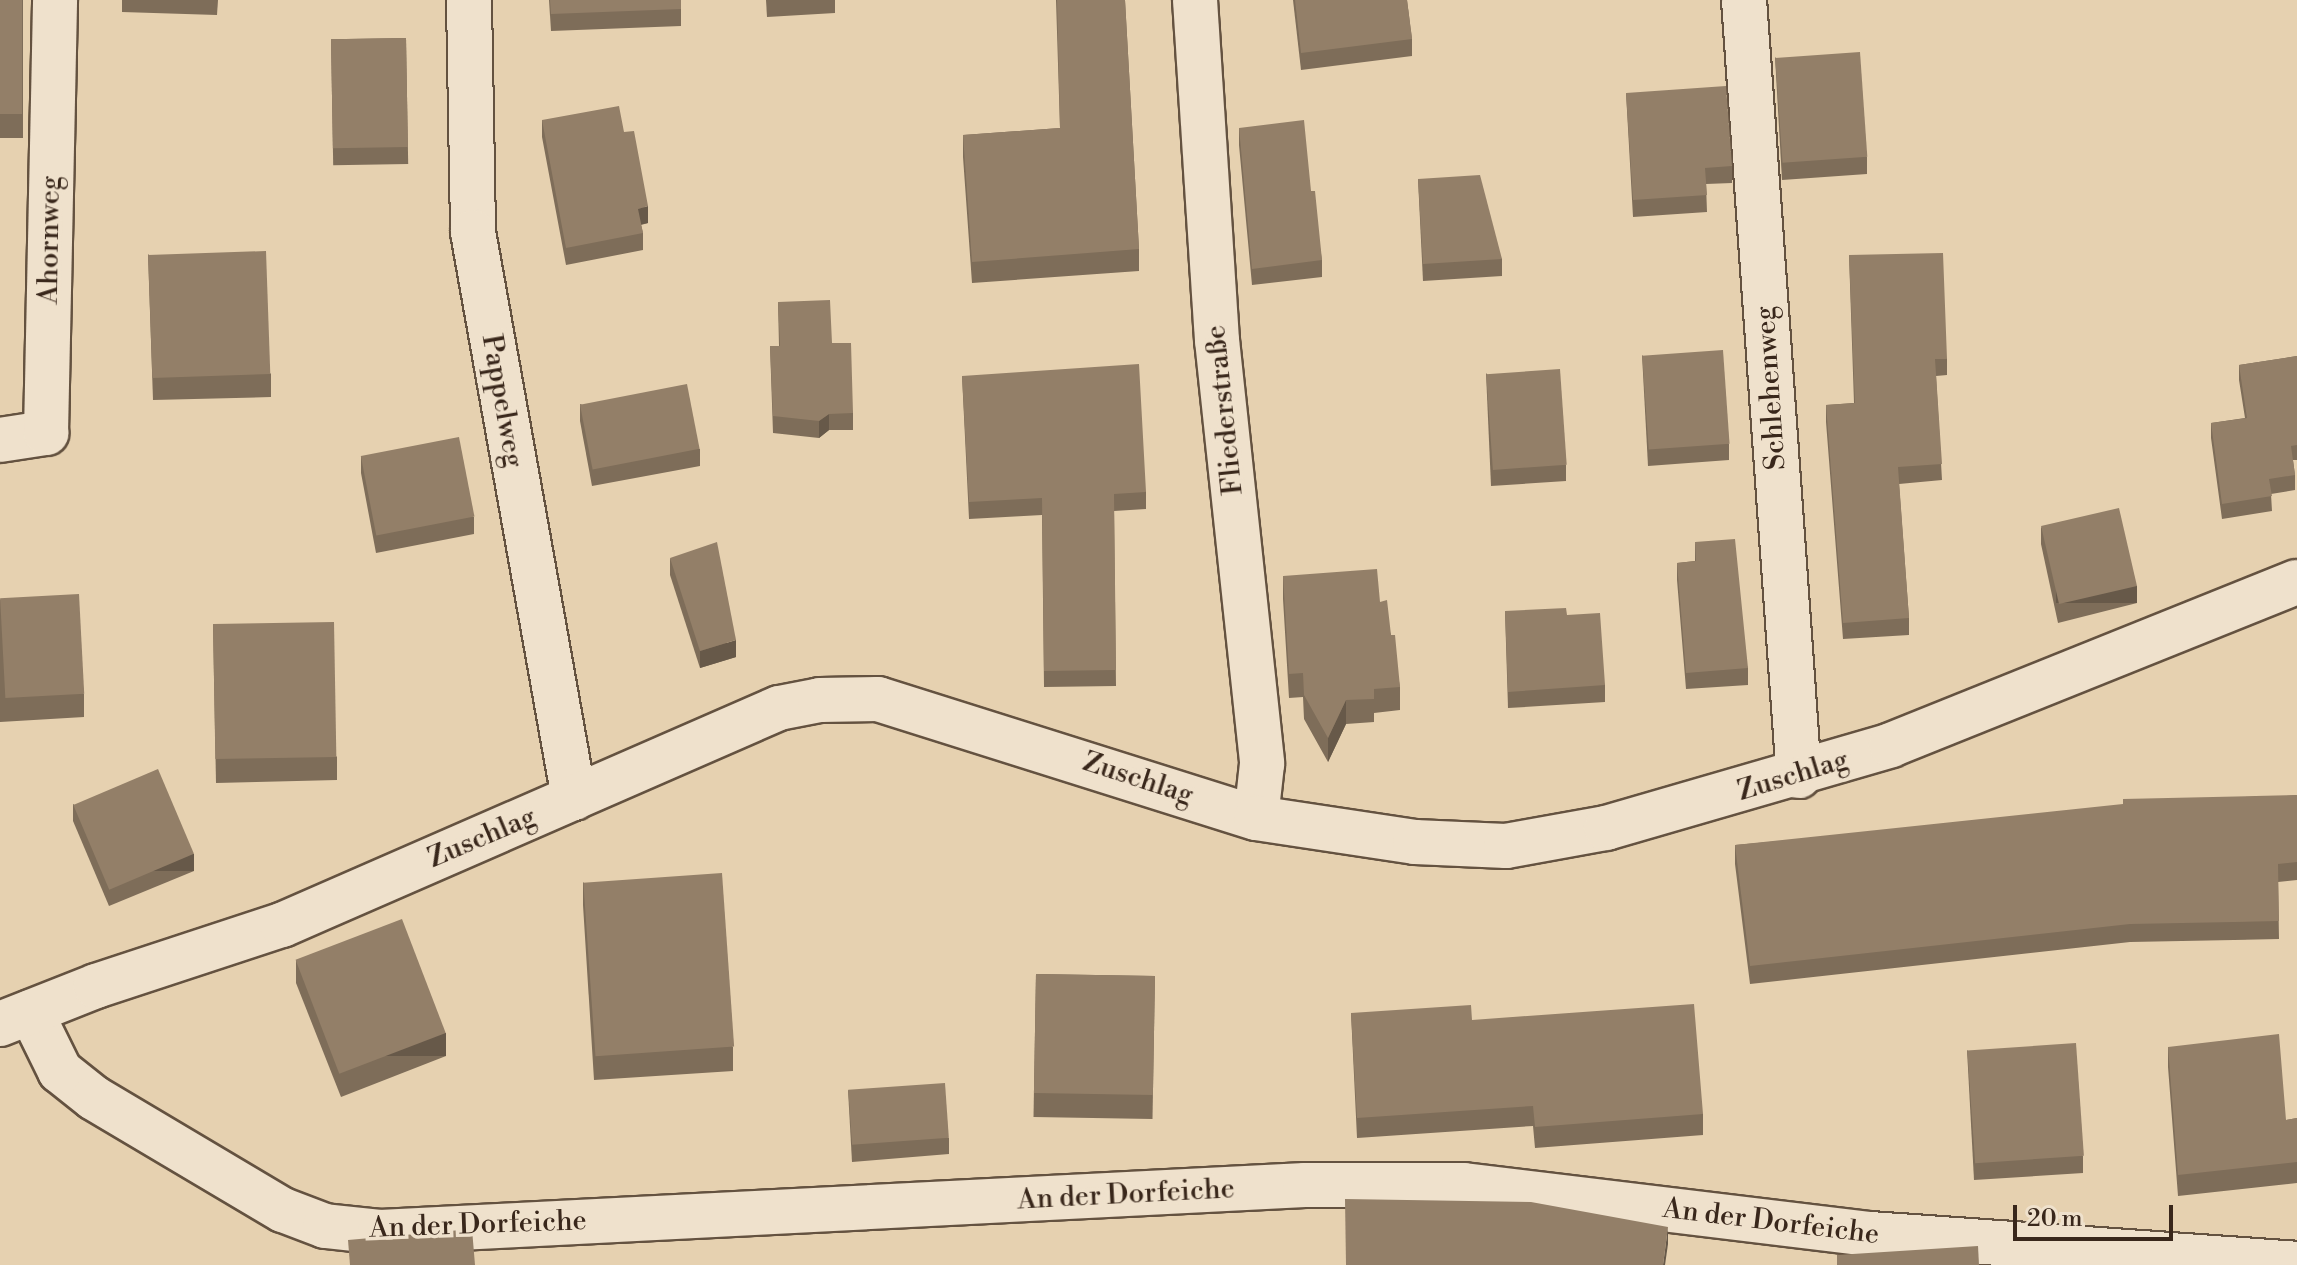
<!DOCTYPE html>
<html>
<head>
<meta charset="utf-8">
<style>
  body { margin:0 }
  #map { position:relative; width:2297px; height:1265px; overflow:hidden; background:#e6d1b0; font-family:"Libre Bodoni",serif }
  div>[style] { position:absolute }
  .roads { filter:drop-shadow(2px 0 #645240) drop-shadow(-2px 0 #645240) drop-shadow(0 2px #645240) drop-shadow(0 -2px #645240) }
  .minor>* { height:44px; margin:-22px; padding:0 22px; transform-origin:22px; border-radius:22px; background:#efe1cc }
  .wall>* { inset:0; background:#7e6d59; transform-origin:0 0 }
  .shaded-wall>* { inset:0; background:#675949; transform-origin:0 0 }
  .building>* { inset:0; background:#937f68; transform-origin:0 0 }
  span { translate:-50% -50%; white-space:nowrap; text-align:center; line-height:1.15; -webkit-text-stroke:7px #efe1cc; paint-order:stroke }
  .street-label { font-size:28px; color:#39271b }
  .scale { position:absolute; left:2013px; top:1205px; width:160px; height:36px; box-sizing:border-box; border:4px solid #39271b; border-top:0; padding-left:10px; font-size:24px; line-height:28px; white-space:nowrap; color:#39271b; -webkit-text-stroke:6px #efe1cc; paint-order:stroke }
</style>
</head>
<body>
<div id="map">
  <div class="roads">
    <div class="minor">
      <div style="left:469px;top:0;width:232px;rotate:89deg"></div>
      <div style="left:473px;top:232px;width:575px;rotate:79.88deg"></div>
      <div style="left:1195px;top:0;width:341px;rotate:86.3deg"></div>
      <div style="left:1217px;top:340px;width:426px;rotate:83.9deg"></div>
      <div style="left:1262px;top:764px;width:54px;rotate:96.3deg"></div>
      <div style="left:1744px;top:0;width:778px;rotate:85.95deg"></div>
      <div style="left:0;top:440px;width:47px;rotate:-8.7deg"></div>
      <div style="left:46px;top:433px;width:433px;rotate:-88.8deg"></div>
      <div style="left:31px;top:1012px;width:66px;rotate:63.8deg"></div>
      <div style="left:60px;top:1071px;width:43px;rotate:38.5deg"></div>
      <div style="left:94px;top:1098px;width:220px;rotate:30.7deg"></div>
      <div style="left:283px;top:1210px;width:45px;rotate:20.9deg"></div>
      <div style="left:325px;top:1226px;width:55px;rotate:6.2deg"></div>
      <div style="left:380px;top:1232px;width:926px;rotate:-2.91deg"></div>
      <div style="left:1305px;top:1185px;width:159px"></div>
      <div style="left:1464px;top:1185px;width:409px;rotate:6.9deg"></div>
      <div style="left:1870px;top:1234px;width:428px;rotate:4deg"></div>
      <div style="left:0;top:1024px;width:103px;rotate:-21.6deg"></div>
      <div style="left:96px;top:986px;width:196px;rotate:-18.2deg"></div>
      <div style="left:282px;top:925px;width:542px;rotate:-23.59deg"></div>
      <div style="left:779px;top:708px;width:42px;rotate:-11deg"></div>
      <div style="left:820px;top:700px;width:58px;rotate:-1deg"></div>
      <div style="left:878px;top:699px;width:396px;rotate:17.5deg"></div>
      <div style="left:1256px;top:818px;width:161px;rotate:8.6deg"></div>
      <div style="left:1415px;top:842px;width:91px;rotate:2.5deg"></div>
      <div style="left:1506px;top:846px;width:102px;rotate:-10.2deg"></div>
      <div style="left:1606px;top:828px;width:297px;rotate:-16.2deg"></div>
      <div style="left:1891px;top:745px;width:437px;rotate:-21.9deg"></div>
    </div>
  </div>
  <div class="wall">
    <div style="left:0;top:0;width:23px;height:138px"></div>
    <div style="clip-path:polygon(122px 0,218px 0,217px 15px,122px 12px)"></div>
    <div style="clip-path:polygon(549px 0,681px 0,681px 26px,551px 31px)"></div>
    <div style="clip-path:polygon(766px 0,835px 0,835px 13px,767px 17px)"></div>
    <div style="clip-path:polygon(1056px 0,1125px 0,1139px 249px,1139px 271px,972px 283px,963px 157px,963px 135px,1060px 128px)"></div>
    <div style="clip-path:polygon(1293px 0,1407px 0,1412px 39px,1412px 56px,1301px 70px)"></div>
    <div style="left:406px;top:38px;width:126px;height:75px;rotate:89deg"></div>
    <div style="clip-path:polygon(1775px 57px,1867px 157px,1867px 174px,1782px 180px)"></div>
    <div style="clip-path:polygon(1626px 93px,1732px 166px,1732px 183px,1706px 184px,1707px 212px,1633px 217px)"></div>
    <div style="clip-path:polygon(542px 120px,624px 132px,648px 223px,641px 225px,643px 233px,643px 250px,566px 265px,542px 137px)"></div>
    <div style="clip-path:polygon(1239px 128px,1311px 191px,1322px 260px,1322px 277px,1252px 285px,1239px 145px)"></div>
    <div style="clip-path:polygon(1418px 179px,1502px 259px,1502px 276px,1423px 281px)"></div>
    <div style="clip-path:polygon(148px 254px,271px 374px,271px 397px,153px 400px)"></div>
    <div style="clip-path:polygon(1849px 255px,1947px 359px,1947px 375px,1936px 376px,1942px 480px,1899px 484px,1909px 618px,1909px 635px,1843px 639px,1826px 422px,1826px 405px,1854px 403px)"></div>
    <div style="clip-path:polygon(778px 302px,832px 343px,853px 413px,853px 430px,829px 430px,819px 438px,773px 433px,770px 346px,779px 346px)"></div>
    <div style="clip-path:polygon(1642px 355px,1729px 444px,1729px 460px,1648px 466px)"></div>
    <div style="clip-path:polygon(2297px 356px,2297px 460px,2293px 460px,2295px 475px,2295px 490px,2271px 494px,2272px 511px,2222px 519px,2211px 438px,2211px 423px,2245px 418px,2239px 380px,2239px 365px)"></div>
    <div style="clip-path:polygon(1486px 373px,1566px 465px,1566px 481px,1491px 486px)"></div>
    <div style="clip-path:polygon(962px 376px,1146px 492px,1146px 509px,1114px 511px,1116px 686px,1044px 687px,1042px 515px,969px 519px)"></div>
    <div style="clip-path:polygon(580px 404px,700px 449px,700px 466px,592px 486px,580px 421px)"></div>
    <div style="clip-path:polygon(361px 456px,474px 517px,474px 534px,376px 553px,361px 473px)"></div>
    <div style="clip-path:polygon(2041px 527px,2137px 603px,2058px 623px,2041px 544px)"></div>
    <div style="clip-path:polygon(1695px 542px,1748px 668px,1748px 685px,1686px 689px,1677px 580px,1677px 563px,1695px 561px)"></div>
    <div style="clip-path:polygon(670px 558px,736px 657px,700px 668px,670px 575px)"></div>
    <div style="clip-path:polygon(1283px 576px,1380px 602px,1391px 635px,1400px 687px,1400px 710px,1374px 713px,1374px 722px,1346px 724px,1328px 762px,1304px 719px,1303px 697px,1289px 698px,1283px 599px)"></div>
    <div style="clip-path:polygon(0 599px,84px 694px,84px 717px,0 722px)"></div>
    <div style="clip-path:polygon(1505px 611px,1567px 615px,1605px 685px,1605px 702px,1508px 708px)"></div>
    <div style="clip-path:polygon(213px 624px,337px 757px,337px 780px,216px 783px)"></div>
    <div style="clip-path:polygon(2297px 795px,2297px 880px,2278px 882px,2279px 939px,2130px 942px,1750px 984px,1735px 864px,1735px 845px)"></div>
    <div style="clip-path:polygon(73px 804px,194px 871px,109px 906px,73px 821px)"></div>
    <div style="clip-path:polygon(583px 882px,733px 1047px,733px 1071px,594px 1080px,583px 905px)"></div>
    <div style="clip-path:polygon(296px 960px,446px 1056px,341px 1097px,296px 983px)"></div>
    <div style="left:1036px;top:974px;width:119px;height:143px;rotate:1deg"></div>
    <div style="clip-path:polygon(1351px 1013px,1472px 1020px,1703px 1114px,1703px 1135px,1535px 1148px,1533px 1126px,1357px 1138px)"></div>
    <div style="clip-path:polygon(2168px 1047px,2286px 1120px,2297px 1118px,2297px 1183px,2178px 1196px,2168px 1067px)"></div>
    <div style="clip-path:polygon(1967px 1050px,2083px 1156px,2083px 1173px,1974px 1180px)"></div>
    <div style="clip-path:polygon(848px 1090px,949px 1138px,949px 1154px,852px 1162px)"></div>
  </div>
  <div class="shaded-wall">
    <div style="clip-path:polygon(648px 206px,648px 223px,638px 225px,638px 209px)"></div>
    <div style="clip-path:polygon(829px 414px,829px 430px,819px 438px,819px 421px)"></div>
    <div style="left:2137px;top:586px;width:17px;height:81px;rotate:90deg"></div>
    <div style="clip-path:polygon(736px 640px,736px 657px,700px 668px,700px 651px)"></div>
    <div style="clip-path:polygon(1346px 700px,1346px 724px,1328px 762px,1328px 738px)"></div>
    <div style="left:194px;top:854px;width:17px;height:92px;rotate:90deg"></div>
    <div style="left:446px;top:1033px;width:23px;height:113px;rotate:90deg"></div>
    <div style="clip-path:polygon(1668px 1227px,1668px 1244px,1665px 1265px,1663px 1265px)"></div>
  </div>
  <div class="building">
    <div style="left:0;top:0;width:22px;height:114px"></div>
    <div style="clip-path:polygon(550px 0,681px 0,681px 9px,551px 14px)"></div>
    <div style="clip-path:polygon(1057px 0,1125px 0,1139px 249px,972px 262px,963px 135px,1060px 128px)"></div>
    <div style="clip-path:polygon(1295px 0,1407px 0,1412px 39px,1301px 53px)"></div>
    <div style="left:406px;top:38px;width:109px;height:75px;rotate:89deg"></div>
    <div style="left:1860px;top:52px;width:105px;height:85px;rotate:86deg"></div>
    <div style="clip-path:polygon(1726px 86px,1732px 166px,1705px 168px,1707px 195px,1633px 200px,1626px 93px)"></div>
    <div style="clip-path:polygon(619px 106px,624px 132px,634px 131px,648px 206px,638px 209px,643px 233px,566px 248px,542px 120px)"></div>
    <div style="clip-path:polygon(1304px 120px,1311px 191px,1315px 191px,1322px 260px,1252px 269px,1239px 128px)"></div>
    <div style="clip-path:polygon(1480px 175px,1502px 259px,1423px 264px,1418px 179px)"></div>
    <div style="left:266px;top:251px;width:123px;height:118px;rotate:88deg"></div>
    <div style="clip-path:polygon(1943px 253px,1947px 359px,1935px 359px,1942px 464px,1898px 467px,1909px 618px,1843px 623px,1826px 405px,1855px 403px,1849px 255px)"></div>
    <div style="clip-path:polygon(830px 300px,832px 343px,851px 343px,853px 413px,829px 414px,819px 421px,773px 416px,770px 346px,780px 346px,778px 302px)"></div>
    <div style="left:1723px;top:350px;width:94px;height:81px;rotate:86deg"></div>
    <div style="clip-path:polygon(2297px 356px,2297px 445px,2291px 446px,2295px 475px,2269px 479px,2272px 496px,2222px 504px,2211px 423px,2247px 418px,2239px 365px)"></div>
    <div style="clip-path:polygon(1139px 364px,1146px 492px,1114px 494px,1116px 670px,1044px 671px,1042px 498px,969px 502px,962px 376px)"></div>
    <div style="left:1560px;top:369px;width:96px;height:74px;rotate:86deg"></div>
    <div style="left:687px;top:384px;width:66px;height:109px;rotate:79deg"></div>
    <div style="left:459px;top:437px;width:81px;height:100px;rotate:79deg"></div>
    <div style="left:2119px;top:508px;width:80px;height:80px;rotate:77deg"></div>
    <div style="clip-path:polygon(1735px 539px,1748px 668px,1686px 673px,1677px 563px,1696px 561px,1695px 542px)"></div>
    <div style="clip-path:polygon(717px 542px,736px 640px,700px 651px,670px 558px)"></div>
    <div style="clip-path:polygon(1377px 569px,1380px 602px,1387px 600px,1391px 635px,1395px 635px,1400px 687px,1374px 689px,1374px 699px,1346px 700px,1328px 738px,1304px 695px,1303px 673px,1289px 674px,1283px 576px)"></div>
    <div style="left:79px;top:594px;width:100px;height:79px;rotate:87deg"></div>
    <div style="clip-path:polygon(1566px 608px,1567px 615px,1600px 613px,1605px 685px,1508px 692px,1505px 611px)"></div>
    <div style="left:334px;top:622px;width:135px;height:121px;rotate:89deg"></div>
    <div style="left:158px;top:769px;width:92px;height:92px;rotate:67deg"></div>
    <div style="clip-path:polygon(2297px 795px,2297px 862px,2278px 864px,2279px 921px,2130px 924px,1750px 966px,1735px 845px,2123px 804px,2123px 799px)"></div>
    <div style="left:722px;top:873px;width:174px;height:139px;rotate:86deg"></div>
    <div style="left:402px;top:919px;width:122px;height:114px;rotate:69deg"></div>
    <div style="left:1036px;top:974px;width:119px;height:119px;rotate:1deg"></div>
    <div style="clip-path:polygon(1694px 1004px,1703px 1114px,1535px 1127px,1533px 1106px,1357px 1118px,1351px 1013px,1471px 1005px,1472px 1020px)"></div>
    <div style="clip-path:polygon(2279px 1034px,2286px 1120px,2297px 1118px,2297px 1162px,2178px 1175px,2168px 1047px)"></div>
    <div style="left:2076px;top:1043px;width:113px;height:109px;rotate:86deg"></div>
    <div style="left:945px;top:1083px;width:55px;height:97px;rotate:86deg"></div>
    <div style="clip-path:polygon(1345px 1199px,1531px 1202px,1668px 1227px,1663px 1265px,1346px 1265px)"></div>
    <div style="clip-path:polygon(472px 1229px,475px 1265px,350px 1265px,348px 1240px)"></div>
    <div style="clip-path:polygon(1978px 1246px,1979px 1265px,1837px 1265px,1837px 1255px)"></div>
  </div>
  <div class="street-label">
    <span style="left:50px;top:240px;rotate:-89deg">Ahornweg</span>
    <span style="left:1771px;top:388px;rotate:-94deg">Schlehenweg</span>
    <span style="left:502px;top:401px;rotate:80deg">Pappelweg</span>
    <span style="left:1225px;top:410px;rotate:-96deg">Fliederstraße</span>
    <span style="left:1793px;top:776px;rotate:-17deg">Zuschlag</span>
    <span style="left:1138px;top:779px;rotate:18deg">Zuschlag</span>
    <span style="left:482px;top:838px;rotate:-23deg">Zuschlag</span>
    <span style="left:1126px;top:1195px;rotate:-3deg">An der Dorfeiche</span>
    <span style="left:1771px;top:1222px;rotate:7deg">An der Dorfeiche</span>
    <span style="left:478px;top:1225px;rotate:-2deg">An der Dorfeiche</span>
  </div>
  <div class="scale">20 m</div>
</div>
</body>
</html>
